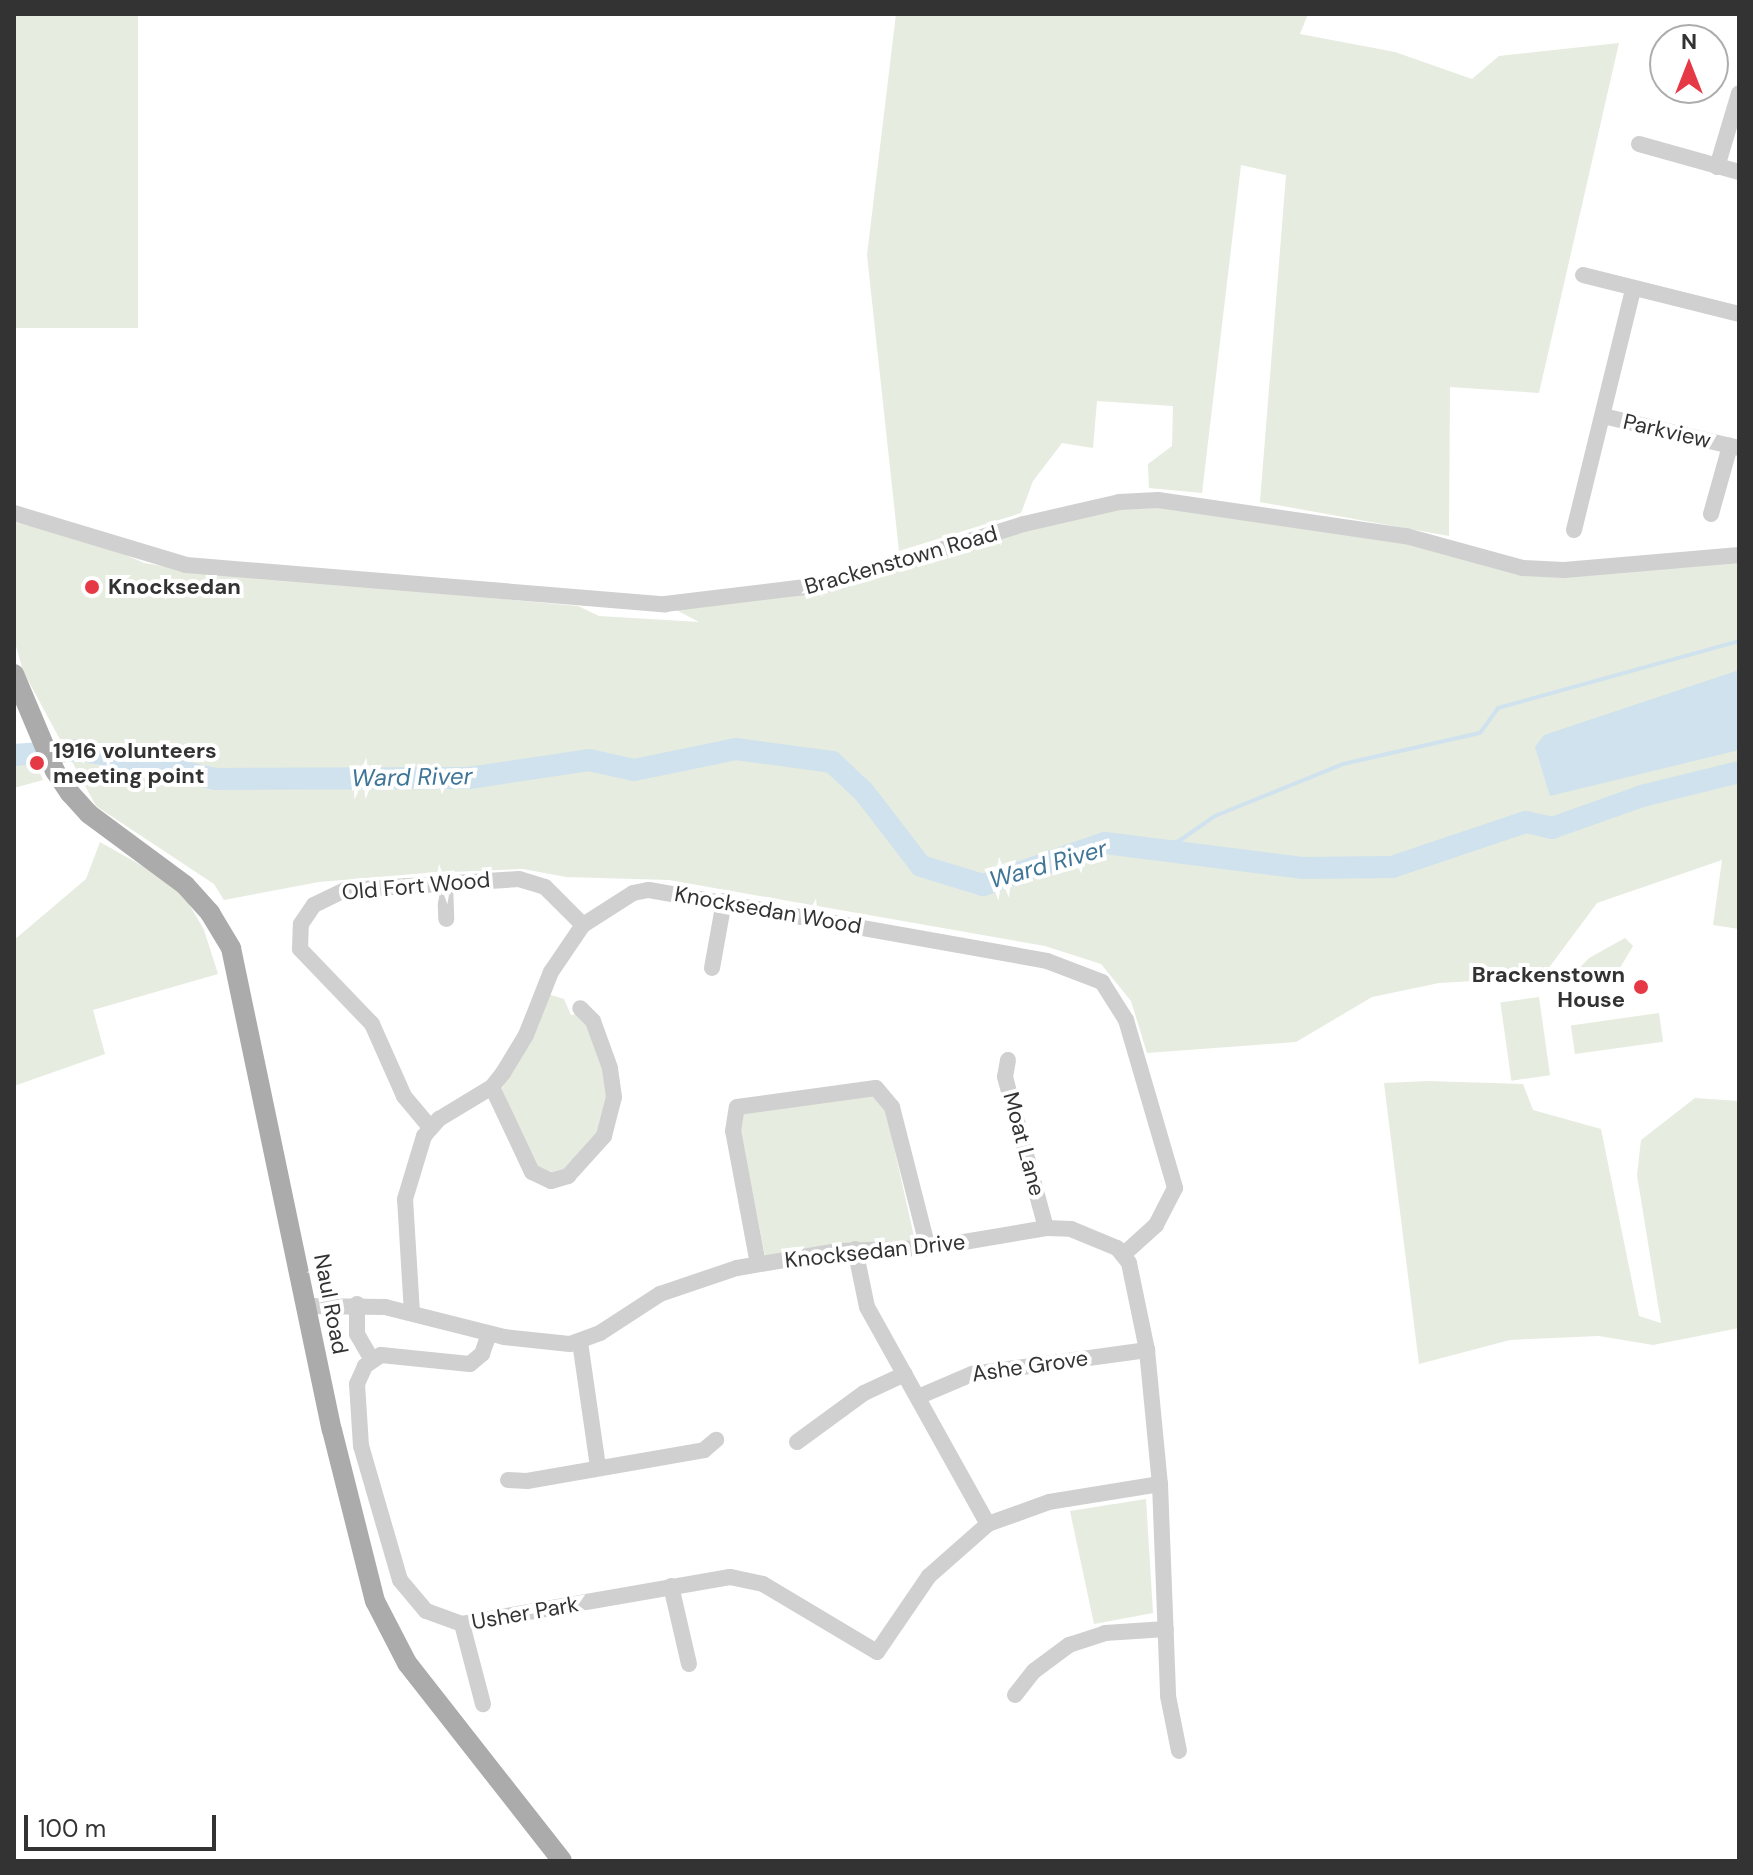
<!DOCTYPE html>
<html>
<head>
<meta charset="utf-8">
<style>
  body { margin:0 }
  #map { position:relative; width:1753px; height:1875px; overflow:hidden; background:#fff; font-family:"DM Sans",sans-serif }
  div>[style] { position:absolute }
  .green>* { inset:0; background:#e6ecdf; transform-origin:0 0 }
  .water>* { inset:0; background:#cfe2ee }
  .stream>* { height:4px; margin:-2px; padding:0 2px; transform-origin:2px; border-radius:2px; background:#cfe2ee }
  .river>* { height:22px; margin:-11px; padding:0 11px; transform-origin:11px; border-radius:11px; background:#cfe2ee }
  .minor>* { height:16px; margin:-8px; padding:0 8px; transform-origin:8px; border-radius:8px; background:#d0d0d0 }
  .major>* { height:20px; margin:-10px; padding:0 10px; transform-origin:10px; border-radius:10px; background:#ababab }
  .dots>* { width:22px; height:22px; translate:-50% -50%; box-sizing:border-box; border:4px solid #fff; border-radius:50% }
  span { translate:-50% -50%; white-space:nowrap; text-align:center; line-height:1.15; -webkit-text-stroke:8px #fff; paint-order:stroke }
  .street-label { font-size:22px; color:#333 }
  .poi-label { font-size:22px; color:#333; font-weight:700 }
  .left { translate:0 -50%; text-align:left }
  .right { translate:-100% -50%; text-align:right }
  .water-label { font-size:24px; color:#3f7597; font-style:italic }
  .frame { position:absolute; inset:0; border:16px solid #333; pointer-events:none }
  .north { position:absolute; left:1649px; top:24px; width:80px; height:80px; box-sizing:border-box; background:#fff; border:2px solid #adadad; border-radius:50%; rotate:0deg; font-size:22px; font-weight:700; line-height:32px; text-align:center; color:#333 }
  .north::after { content:''; display:block; margin:auto; width:28px; height:36px; background:#e63946; clip-path:polygon(50% 0,100% 100%,50% 72%,0 100%) }
  .scale { position:absolute; left:24px; top:1815px; width:192px; height:36px; box-sizing:border-box; border:4px solid #333; border-top:0; padding-left:10px; font-size:24px; line-height:28px; white-space:nowrap; color:#333; -webkit-text-stroke:6px #fff; paint-order:stroke }
</style>
</head>
<body>
<div id="map">
  <div class="green">
    <div style="left:14px;top:14px;width:124px;height:314px"></div>
    <div style="clip-path:polygon(896px 14px,1308px 14px,1300px 34px,1395px 52px,1472px 79px,1499px 56px,1619px 43px,1539px 393px,1450px 387px,1449px 536px,1260px 502px,1286px 175px,1241px 165px,1202px 493px,1149px 488px,1148px 464px,1172px 446px,1173px 406px,1097px 401px,1093px 448px,1062px 443px,1033px 481px,1021px 513px,899px 551px,867px 255px)"></div>
    <div style="clip-path:polygon(1119px 502px,1269px 514px,1523px 568px,1739px 555px,1739px 929px,1713px 925px,1722px 860px,1597px 903px,1542px 977px,1439px 983px,1372px 997px,1296px 1042px,1147px 1053px,1131px 1001px,1101px 964px,1045px 946px,669px 880px,566px 877px,523px 869px,426px 873px,319px 882px,224px 900px,214px 884px,96px 806px,23px 671px,14px 639px,14px 522px,101px 544px,144px 563px,186px 570px,578px 606px,599px 616px,699px 622px,665px 604px,822px 585px)"></div>
    <div style="clip-path:polygon(14px 757px,35px 762px,43px 780px,14px 788px)"></div>
    <div style="clip-path:polygon(100px 842px,169px 881px,188px 902px,204px 930px,218px 974px,93px 1010px,105px 1054px,14px 1086px,14px 940px,86px 879px)"></div>
    <div style="clip-path:polygon(1625px 938px,1633px 946px,1617px 973px,1608px 979px,1572px 976px,1589px 958px)"></div>
    <div style="clip-path:polygon(548px 994px,564px 999px,571px 1015px,583px 1013px,608px 1083px,604px 1119px,589px 1147px,558px 1174px,535px 1166px,502px 1089px)"></div>
    <div style="left:1539px;top:997px;width:79px;height:39px;rotate:82deg"></div>
    <div style="left:1659px;top:1013px;width:29px;height:89px;rotate:82deg"></div>
    <div style="clip-path:polygon(1428px 1081px,1523px 1084px,1533px 1110px,1601px 1129px,1639px 1316px,1661px 1323px,1637px 1175px,1641px 1140px,1695px 1098px,1739px 1101px,1739px 1328px,1653px 1345px,1599px 1336px,1510px 1340px,1419px 1364px,1384px 1083px)"></div>
    <div style="clip-path:polygon(872px 1096px,881px 1100px,887px 1116px,915px 1241px,765px 1256px,738px 1118px,744px 1113px)"></div>
    <div style="clip-path:polygon(1146px 1499px,1153px 1613px,1094px 1624px,1070px 1511px)"></div>
  </div>
  <div class="water">
    <div style="clip-path:polygon(1739px 670px,1739px 750px,1550px 796px,1535px 747px,1544px 735px)"></div>
  </div>
  <div class="stream">
    <div style="left:1143px;top:850px;width:37px;rotate:-14deg"></div>
    <div style="left:1179px;top:841px;width:44px;rotate:-34.8deg"></div>
    <div style="left:1215px;top:816px;width:138px;rotate:-22.1deg"></div>
    <div style="left:1343px;top:764px;width:140px;rotate:-12.8deg"></div>
    <div style="left:1480px;top:733px;width:31px;rotate:-54deg"></div>
    <div style="left:1498px;top:708px;width:250px;rotate:-15.5deg"></div>
  </div>
  <div class="river">
    <div style="left:14px;top:755px;width:68px;rotate:-4.2deg"></div>
    <div style="left:82px;top:750px;width:137px;rotate:12.2deg"></div>
    <div style="left:216px;top:779px;width:253px;rotate:-0.2deg"></div>
    <div style="left:469px;top:778px;width:121px;rotate:-8.5deg"></div>
    <div style="left:589px;top:760px;width:46px;rotate:12.5deg"></div>
    <div style="left:634px;top:770px;width:104px;rotate:-11.6deg"></div>
    <div style="left:736px;top:749px;width:97px;rotate:7.7deg"></div>
    <div style="left:832px;top:762px;width:44px;rotate:43.2deg"></div>
    <div style="left:864px;top:792px;width:93px;rotate:52.4deg"></div>
    <div style="left:921px;top:866px;width:65px;rotate:17deg"></div>
    <div style="left:983px;top:885px;width:129px;rotate:-19deg"></div>
    <div style="left:1105px;top:843px;width:199px;rotate:7.2deg"></div>
    <div style="left:1302px;top:868px;width:90px;rotate:-0.6deg"></div>
    <div style="left:1392px;top:867px;width:141px;rotate:-18.6deg"></div>
    <div style="left:1526px;top:822px;width:27px;rotate:13deg"></div>
    <div style="left:1552px;top:828px;width:96px;rotate:-19.6deg"></div>
    <div style="left:1642px;top:796px;width:100px;rotate:-13.9deg"></div>
  </div>
  <div class="minor">
    <div style="left:1639px;top:144px;width:104px;rotate:15.6deg"></div>
    <div style="left:1717px;top:167px;width:77px;rotate:-73.4deg"></div>
    <div style="left:1583px;top:275px;width:161px;rotate:14deg"></div>
    <div style="left:1603px;top:416px;width:140px;rotate:13.2deg"></div>
    <div style="left:14px;top:513px;width:180px;rotate:16.8deg"></div>
    <div style="left:186px;top:565px;width:481px;rotate:4.7deg"></div>
    <div style="left:665px;top:604px;width:166px;rotate:-6.9deg"></div>
    <div style="left:830px;top:584px;width:203px;rotate:-17.2deg"></div>
    <div style="left:1024px;top:524px;width:98px;rotate:-13deg"></div>
    <div style="left:1119px;top:502px;width:39px;rotate:-3deg"></div>
    <div style="left:1158px;top:500px;width:251px;rotate:8.3deg"></div>
    <div style="left:1406px;top:536px;width:121px;rotate:15.3deg"></div>
    <div style="left:1523px;top:568px;width:41px;rotate:2.8deg"></div>
    <div style="left:1564px;top:570px;width:176px;rotate:-4.9deg"></div>
    <div style="left:1711px;top:514px;width:71px;rotate:-74.4deg"></div>
    <div style="left:1574px;top:530px;width:248px;rotate:-76.2deg"></div>
    <div style="left:445px;top:883px;width:36px;rotate:88deg"></div>
    <div style="left:712px;top:968px;width:68px;rotate:-79.8deg"></div>
    <div style="left:1008px;top:1060px;width:17px;rotate:100deg"></div>
    <div style="left:1005px;top:1077px;width:156px;rotate:74.8deg"></div>
    <div style="left:492px;top:1087px;width:94px;rotate:64.8deg"></div>
    <div style="left:532px;top:1172px;width:21px;rotate:25deg"></div>
    <div style="left:551px;top:1181px;width:18px;rotate:-16deg"></div>
    <div style="left:568px;top:1176px;width:54px;rotate:-48deg"></div>
    <div style="left:604px;top:1136px;width:40px;rotate:-75.6deg"></div>
    <div style="left:614px;top:1097px;width:29px;rotate:-98deg"></div>
    <div style="left:610px;top:1068px;width:50px;rotate:-109.9deg"></div>
    <div style="left:593px;top:1021px;width:18px;rotate:-135deg"></div>
    <div style="left:429px;top:1126px;width:39px;rotate:-130deg"></div>
    <div style="left:404px;top:1096px;width:79px;rotate:-114deg"></div>
    <div style="left:372px;top:1024px;width:104px;rotate:-133.8deg"></div>
    <div style="left:300px;top:949px;width:25px;rotate:-88deg"></div>
    <div style="left:301px;top:924px;width:23px;rotate:-56deg"></div>
    <div style="left:314px;top:905px;width:34px;rotate:-26deg"></div>
    <div style="left:345px;top:890px;width:174px;rotate:-3.6deg"></div>
    <div style="left:519px;top:879px;width:27px;rotate:17deg"></div>
    <div style="left:545px;top:887px;width:54px;rotate:45deg"></div>
    <div style="left:855px;top:1249px;width:59px;rotate:78.3deg"></div>
    <div style="left:867px;top:1307px;width:248px;rotate:60.9deg"></div>
    <div style="left:758px;top:1264px;width:135px;rotate:-100.6deg"></div>
    <div style="left:733px;top:1131px;width:24px;rotate:-81deg"></div>
    <div style="left:737px;top:1107px;width:140px;rotate:-7.8deg"></div>
    <div style="left:876px;top:1088px;width:25px;rotate:50deg"></div>
    <div style="left:892px;top:1107px;width:146px;rotate:75.7deg"></div>
    <div style="left:357px;top:1304px;width:30px;rotate:90deg"></div>
    <div style="left:357px;top:1334px;width:30px;rotate:60deg"></div>
    <div style="left:307px;top:1306px;width:78px;rotate:0.7deg"></div>
    <div style="left:385px;top:1307px;width:123px;rotate:14.1deg"></div>
    <div style="left:504px;top:1337px;width:66px;rotate:6.1deg"></div>
    <div style="left:570px;top:1344px;width:32px;rotate:-20deg"></div>
    <div style="left:600px;top:1333px;width:72px;rotate:-33deg"></div>
    <div style="left:660px;top:1294px;width:81px;rotate:-18.7deg"></div>
    <div style="left:737px;top:1268px;width:101px;rotate:-9.6deg"></div>
    <div style="left:837px;top:1251px;width:91px;rotate:-1.9deg"></div>
    <div style="left:928px;top:1248px;width:120px;rotate:-9.6deg"></div>
    <div style="left:1046px;top:1228px;width:25px;rotate:2deg"></div>
    <div style="left:1071px;top:1229px;width:50px;rotate:22.4deg"></div>
    <div style="left:1117px;top:1248px;width:19px;rotate:51deg"></div>
    <div style="left:1129px;top:1263px;width:89px;rotate:78.3deg"></div>
    <div style="left:1147px;top:1350px;width:135px;rotate:84.5deg"></div>
    <div style="left:1160px;top:1484px;width:112px;rotate:170.8deg"></div>
    <div style="left:1049px;top:1502px;width:65px;rotate:160.2deg"></div>
    <div style="left:988px;top:1524px;width:79px;rotate:138.6deg"></div>
    <div style="left:929px;top:1576px;width:92px;rotate:124.4deg"></div>
    <div style="left:877px;top:1652px;width:133px;rotate:-149.2deg"></div>
    <div style="left:763px;top:1584px;width:34px;rotate:-168deg"></div>
    <div style="left:730px;top:1577px;width:272px;rotate:170.1deg"></div>
    <div style="left:462px;top:1624px;width:38px;rotate:-160deg"></div>
    <div style="left:426px;top:1611px;width:40px;rotate:-130deg"></div>
    <div style="left:400px;top:1580px;width:140px;rotate:-106.2deg"></div>
    <div style="left:361px;top:1446px;width:62px;rotate:-93.7deg"></div>
    <div style="left:357px;top:1384px;width:20px;rotate:-66deg"></div>
    <div style="left:365px;top:1366px;width:19px;rotate:-35deg"></div>
    <div style="left:381px;top:1355px;width:89px;rotate:5.8deg"></div>
    <div style="left:470px;top:1364px;width:16px;rotate:-40deg"></div>
    <div style="left:482px;top:1354px;width:21px;rotate:-71deg"></div>
    <div style="left:412px;top:1313px;width:114px;rotate:-93.5deg"></div>
    <div style="left:405px;top:1199px;width:66px;rotate:-73.2deg"></div>
    <div style="left:424px;top:1136px;width:23px;rotate:-49deg"></div>
    <div style="left:439px;top:1119px;width:62px;rotate:-31.1deg"></div>
    <div style="left:492px;top:1087px;width:18px;rotate:-52deg"></div>
    <div style="left:503px;top:1073px;width:44px;rotate:-58.8deg"></div>
    <div style="left:526px;top:1035px;width:68px;rotate:-68.4deg"></div>
    <div style="left:551px;top:972px;width:57px;rotate:-55.8deg"></div>
    <div style="left:583px;top:925px;width:59px;rotate:-32.6deg"></div>
    <div style="left:633px;top:893px;width:16px;rotate:-11deg"></div>
    <div style="left:649px;top:890px;width:404px;rotate:10.1deg"></div>
    <div style="left:1047px;top:961px;width:59px;rotate:20.9deg"></div>
    <div style="left:1102px;top:982px;width:45px;rotate:57.7deg"></div>
    <div style="left:1126px;top:1020px;width:175px;rotate:73.7deg"></div>
    <div style="left:1175px;top:1188px;width:42px;rotate:117.2deg"></div>
    <div style="left:1156px;top:1225px;width:43px;rotate:137.8deg"></div>
    <div style="left:580px;top:1342px;width:126px;rotate:81.8deg"></div>
    <div style="left:918px;top:1397px;width:59px;rotate:-23.1deg"></div>
    <div style="left:972px;top:1374px;width:177px;rotate:-7.8deg"></div>
    <div style="left:797px;top:1442px;width:83px;rotate:-36.2deg"></div>
    <div style="left:864px;top:1393px;width:45px;rotate:-24.9deg"></div>
    <div style="left:508px;top:1480px;width:19px;rotate:3deg"></div>
    <div style="left:527px;top:1481px;width:180px;rotate:-9.9deg"></div>
    <div style="left:704px;top:1450px;width:16px;rotate:-40deg"></div>
    <div style="left:1160px;top:1484px;width:212px;rotate:87.8deg"></div>
    <div style="left:1168px;top:1696px;width:56px;rotate:78.7deg"></div>
    <div style="left:671px;top:1586px;width:80px;rotate:77deg"></div>
    <div style="left:462px;top:1624px;width:83px;rotate:75.3deg"></div>
    <div style="left:1015px;top:1695px;width:31px;rotate:-52deg"></div>
    <div style="left:1034px;top:1671px;width:44px;rotate:-36.6deg"></div>
    <div style="left:1069px;top:1645px;width:38px;rotate:-18deg"></div>
    <div style="left:1105px;top:1633px;width:61px;rotate:-3.8deg"></div>
  </div>
  <div class="major">
    <div style="left:14px;top:674px;width:105px;rotate:67.1deg"></div>
    <div style="left:55px;top:771px;width:27px;rotate:56deg"></div>
    <div style="left:70px;top:793px;width:28px;rotate:48deg"></div>
    <div style="left:89px;top:814px;width:119px;rotate:36.5deg"></div>
    <div style="left:185px;top:885px;width:38px;rotate:48deg"></div>
    <div style="left:210px;top:913px;width:41px;rotate:59deg"></div>
    <div style="left:231px;top:948px;width:492px;rotate:78.2deg"></div>
    <div style="left:332px;top:1430px;width:176px;rotate:75.9deg"></div>
    <div style="left:375px;top:1601px;width:70px;rotate:62.7deg"></div>
    <div style="left:407px;top:1663px;width:251px;rotate:51.9deg"></div>
  </div>
  <div class="dots">
    <div style="left:92px;top:587px;background:#e63946"></div>
    <div style="left:37px;top:763px;background:#e63946"></div>
    <div style="left:1641px;top:987px;background:#e63946"></div>
  </div>
  <div class="street-label">
    <span style="left:1667px;top:431px;rotate:13deg">Parkview</span>
    <span style="left:901px;top:560px;rotate:-16deg">Brackenstown Road</span>
    <span style="left:416px;top:886px;rotate:-5deg">Old Fort Wood</span>
    <span style="left:768px;top:910px;rotate:10deg">Knocksedan Wood</span>
    <span style="left:1024px;top:1144px;rotate:75deg">Moat Lane</span>
    <span style="left:875px;top:1251px;rotate:-6deg">Knocksedan Drive</span>
    <span style="left:331px;top:1304px;rotate:79deg">Naul Road</span>
    <span style="left:1030px;top:1366px;rotate:-8deg">Ashe Grove</span>
    <span style="left:525px;top:1613px;rotate:-10deg">Usher Park</span>
  </div>
  <div class="poi-label">
    <span class="left" style="left:108px;top:587px">Knocksedan</span>
    <span class="left" style="left:53px;top:763px">1916 volunteers<br>meeting point</span>
    <span class="right" style="left:1625px;top:987px">Brackenstown<br>House</span>
  </div>
  <div class="water-label">
    <span style="left:412px;top:777px;rotate:-1deg">Ward River</span>
    <span style="left:1048px;top:864px;rotate:-16deg">Ward River</span>
  </div>
  <div class="frame"></div>
  <div class="north">N</div>
  <div class="scale">100 m</div>
</div>
</body>
</html>
